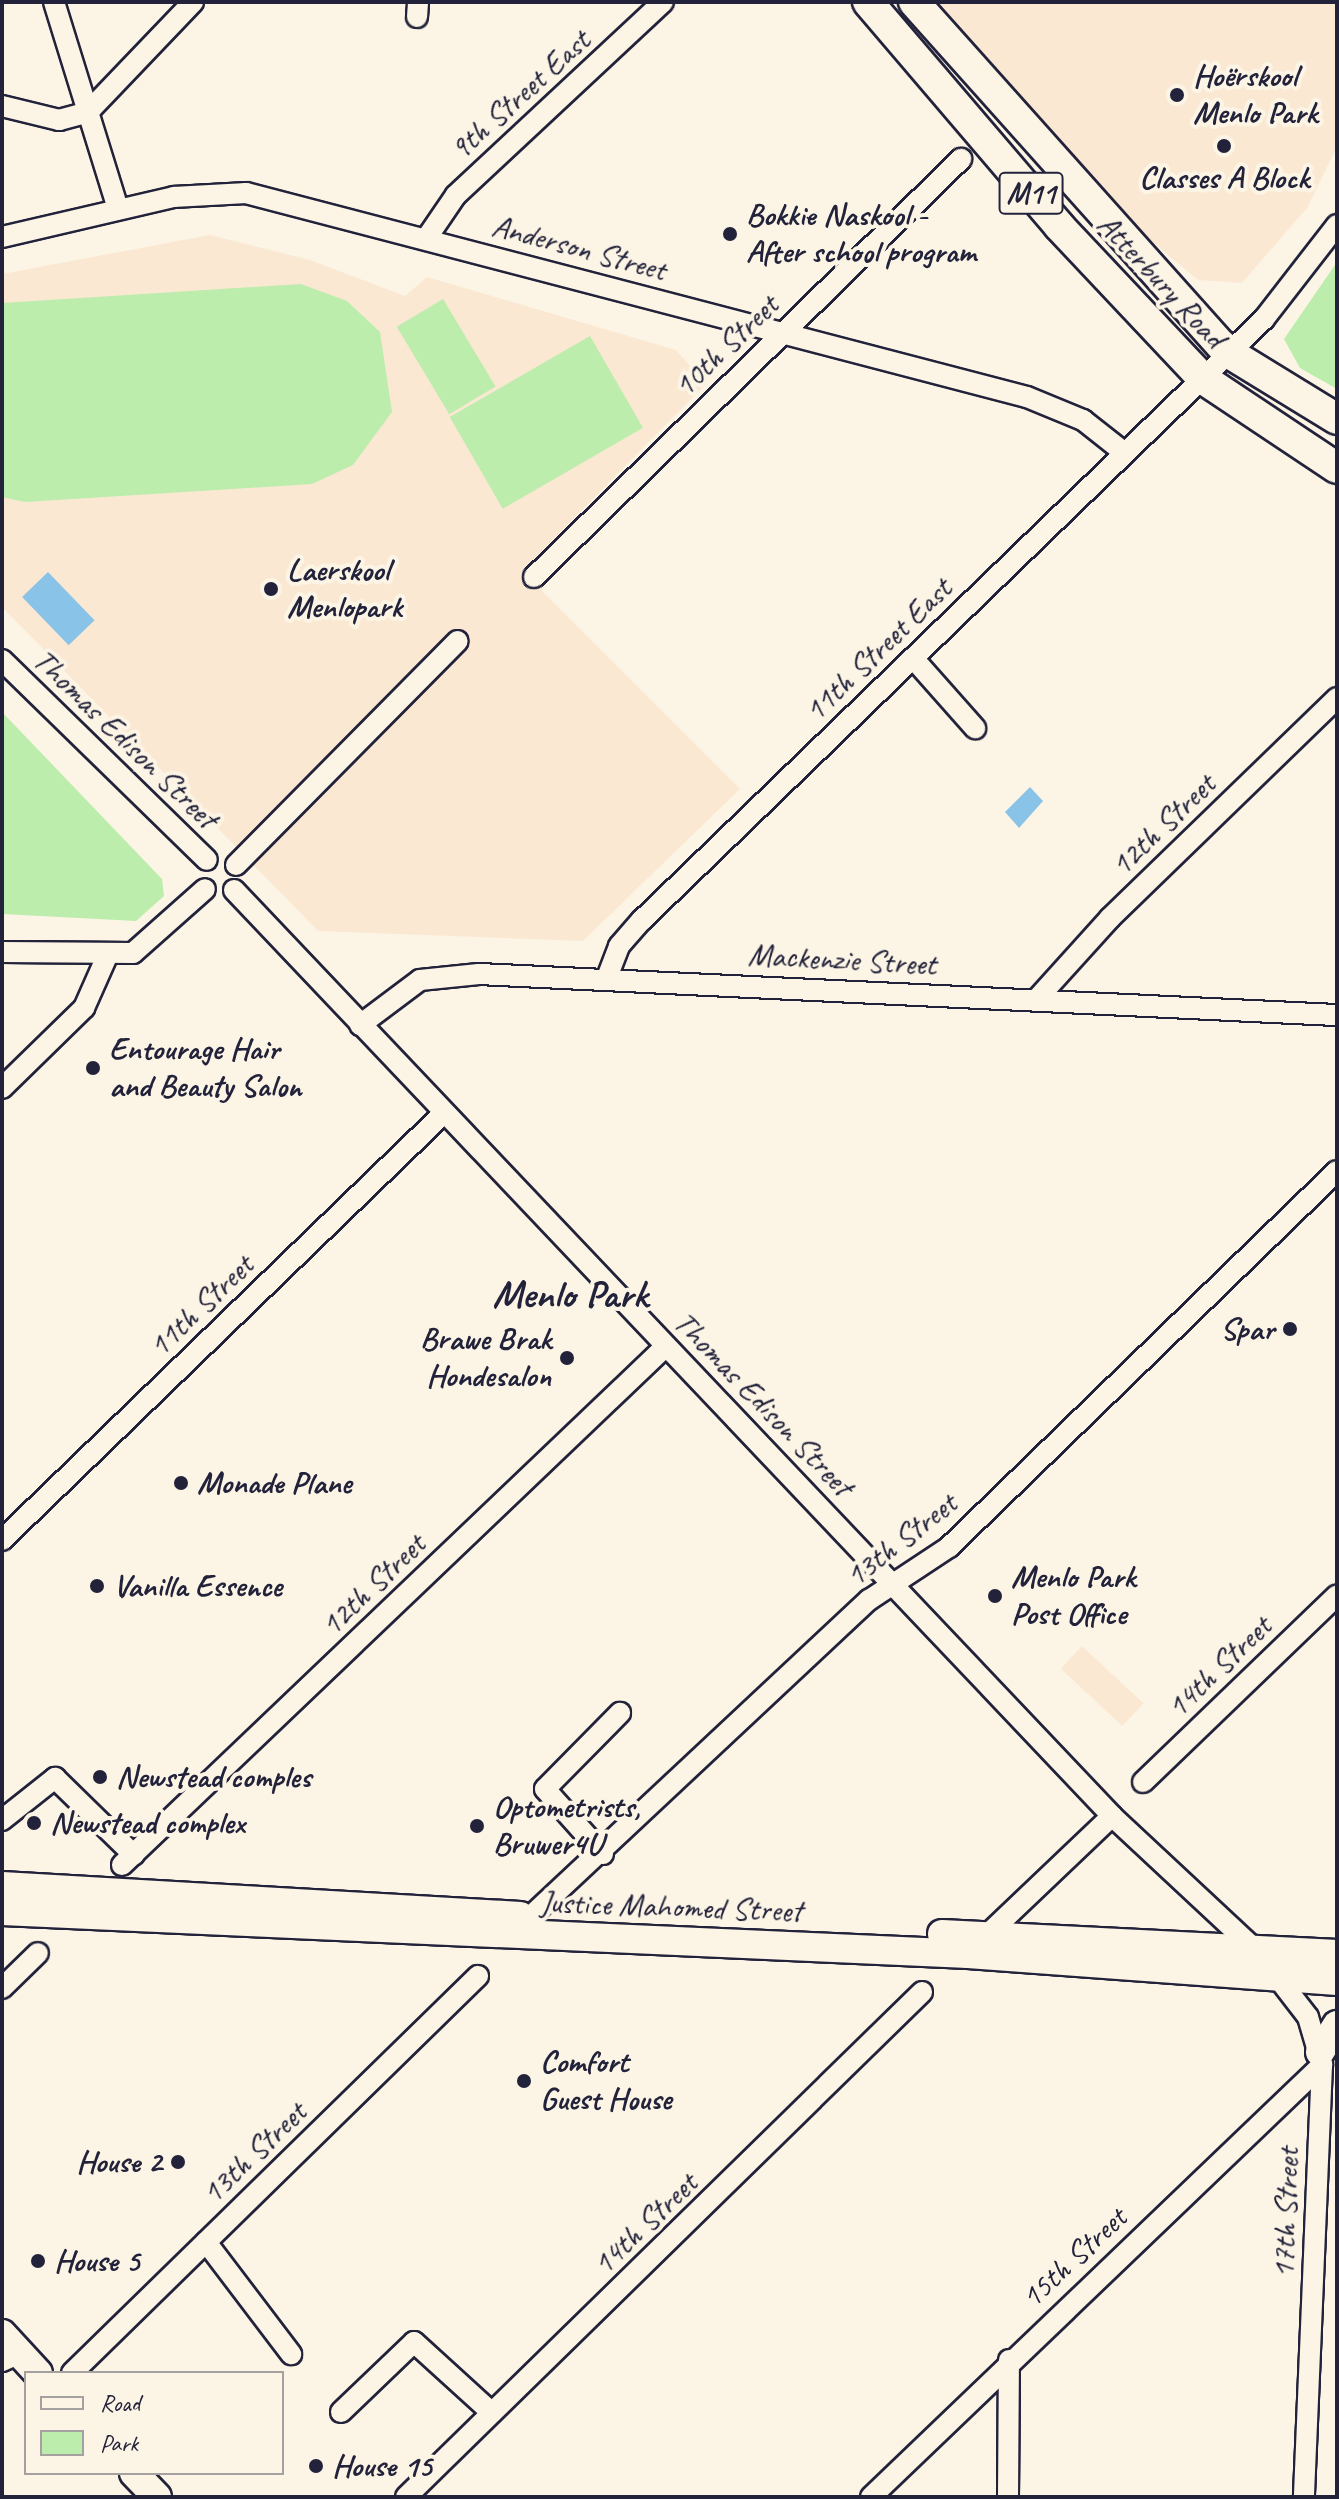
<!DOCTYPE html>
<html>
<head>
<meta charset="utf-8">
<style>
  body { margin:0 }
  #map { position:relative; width:1339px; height:2499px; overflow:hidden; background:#fcf5e5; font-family:Caveat,sans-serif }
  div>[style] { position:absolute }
  .built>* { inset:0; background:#fbe8d3; transform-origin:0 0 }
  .green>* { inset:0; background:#bcedac; transform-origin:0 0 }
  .water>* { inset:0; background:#89c4e8; transform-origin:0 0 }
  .roads { filter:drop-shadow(2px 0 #22223b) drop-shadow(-2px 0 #22223b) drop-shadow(0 2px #22223b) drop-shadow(0 -2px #22223b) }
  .minor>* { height:20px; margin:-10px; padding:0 10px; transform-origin:10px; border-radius:10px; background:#fcf5e5 }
  .secondary>* { height:28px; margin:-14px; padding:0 14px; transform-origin:14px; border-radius:14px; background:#fcf5e5 }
  .primary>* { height:30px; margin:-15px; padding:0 15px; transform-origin:15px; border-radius:15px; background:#fcf5e5 }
  .dots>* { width:22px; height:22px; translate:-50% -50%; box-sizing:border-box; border:4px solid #fcf5e5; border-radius:50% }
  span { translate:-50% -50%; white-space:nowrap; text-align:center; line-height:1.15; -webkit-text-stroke:8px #fcf5e5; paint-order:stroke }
  .shield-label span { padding:2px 6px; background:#fcf5e5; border:2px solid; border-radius:6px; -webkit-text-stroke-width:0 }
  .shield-label { font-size:30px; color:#22223b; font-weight:700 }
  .poi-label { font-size:32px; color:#22223b; font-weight:700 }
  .left { translate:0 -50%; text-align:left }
  .right { translate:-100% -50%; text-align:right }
  .street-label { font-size:32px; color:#22223b }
  .district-label { font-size:40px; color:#22223b; font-weight:700 }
  .frame { position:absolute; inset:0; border:4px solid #22223b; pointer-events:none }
  .legend { position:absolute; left:24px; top:2371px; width:260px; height:104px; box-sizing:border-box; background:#fcf5e5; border:2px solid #a5a1a1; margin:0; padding:10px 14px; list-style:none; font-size:24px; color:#22223b }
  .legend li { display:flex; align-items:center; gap:16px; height:40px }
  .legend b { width:40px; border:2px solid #a5a1a1 }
</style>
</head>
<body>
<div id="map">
  <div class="built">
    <div style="clip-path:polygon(937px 2px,1337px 2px,1335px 151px,1307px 208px,1242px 283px,1198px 280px,1116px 211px)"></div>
    <div style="clip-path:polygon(210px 235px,310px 260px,405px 296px,427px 277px,676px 350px,706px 384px,522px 571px,740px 789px,583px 941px,318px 931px,2px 607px,2px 274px)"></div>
    <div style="left:1082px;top:1646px;width:84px;height:31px;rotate:43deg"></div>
  </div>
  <div class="green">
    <div style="clip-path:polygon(1337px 262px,1337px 389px,1300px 368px,1284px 339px)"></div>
    <div style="clip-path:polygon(301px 284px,347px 301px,380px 332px,392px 412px,353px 465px,312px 484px,25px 502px,2px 497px,2px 303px)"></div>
    <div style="left:443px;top:299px;width:102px;height:54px;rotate:59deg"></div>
    <div style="left:590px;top:336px;width:106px;height:162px;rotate:60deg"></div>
    <div style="clip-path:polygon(2px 712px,162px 879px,164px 896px,136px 921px,2px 914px)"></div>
  </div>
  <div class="water">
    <div style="left:48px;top:572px;width:67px;height:36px;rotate:46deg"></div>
    <div style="clip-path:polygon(1030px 787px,1043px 801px,1019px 828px,1005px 812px)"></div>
  </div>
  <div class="roads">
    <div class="minor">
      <div style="left:54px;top:2px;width:217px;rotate:72.8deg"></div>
      <div style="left:417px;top:17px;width:15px;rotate:-86deg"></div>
      <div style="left:2px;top:106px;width:59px;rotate:13.8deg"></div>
      <div style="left:59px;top:120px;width:30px;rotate:-15deg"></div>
      <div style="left:88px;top:112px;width:152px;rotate:-46.3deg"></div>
      <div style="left:2px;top:237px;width:177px;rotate:-13.1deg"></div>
      <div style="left:174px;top:197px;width:72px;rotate:-3.2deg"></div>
      <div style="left:246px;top:193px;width:807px;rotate:14.64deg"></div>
      <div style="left:1027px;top:397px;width:61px;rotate:22.3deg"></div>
      <div style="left:1083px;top:420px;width:53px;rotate:38.2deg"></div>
      <div style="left:426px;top:239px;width:53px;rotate:-55.7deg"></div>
      <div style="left:456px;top:195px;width:283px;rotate:-43deg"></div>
      <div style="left:534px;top:577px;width:598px;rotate:-44.39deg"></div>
      <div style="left:913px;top:658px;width:94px;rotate:48.5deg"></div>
      <div style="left:2px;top:660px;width:286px;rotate:44.3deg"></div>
      <div style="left:236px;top:865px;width:315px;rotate:-45.3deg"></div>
      <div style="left:234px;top:890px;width:1276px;rotate:46.52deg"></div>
      <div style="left:1112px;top:1816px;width:198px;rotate:43deg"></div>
      <div style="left:1257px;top:1951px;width:83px;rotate:52.3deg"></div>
      <div style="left:1308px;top:2017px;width:50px;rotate:73.7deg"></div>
      <div style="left:1322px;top:2065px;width:432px;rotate:92.4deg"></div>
      <div style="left:2px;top:952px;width:131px;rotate:0.4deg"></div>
      <div style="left:133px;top:953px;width:96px;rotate:-41.6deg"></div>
      <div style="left:608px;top:975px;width:31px;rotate:-69deg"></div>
      <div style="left:619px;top:946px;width:35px;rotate:-49deg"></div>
      <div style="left:642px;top:920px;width:865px;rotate:-44.02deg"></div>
      <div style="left:1264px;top:319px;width:119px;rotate:-52.2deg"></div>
      <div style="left:1036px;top:1000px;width:110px;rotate:-47.9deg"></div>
      <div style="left:1110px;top:918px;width:316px;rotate:-44.1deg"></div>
      <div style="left:360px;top:1025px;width:75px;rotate:-36.9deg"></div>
      <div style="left:420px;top:980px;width:59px;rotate:-5.8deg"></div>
      <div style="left:479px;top:974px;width:859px;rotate:2.74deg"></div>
      <div style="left:2px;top:1088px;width:115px;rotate:-44.3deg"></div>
      <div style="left:84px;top:1008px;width:57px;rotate:-66.1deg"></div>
      <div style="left:2px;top:1540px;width:612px;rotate:-44.01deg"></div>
      <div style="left:1143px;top:1782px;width:269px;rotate:-43.9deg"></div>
      <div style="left:2px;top:1820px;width:68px;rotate:-38.4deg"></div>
      <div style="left:55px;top:1778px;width:110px;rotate:44.3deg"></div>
      <div style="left:603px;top:1854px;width:87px;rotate:-131.7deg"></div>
      <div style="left:545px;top:1789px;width:107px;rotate:-45.4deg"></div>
      <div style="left:122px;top:1865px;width:750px;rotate:-43.65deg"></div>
      <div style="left:531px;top:1916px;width:463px;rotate:-43.1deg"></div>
      <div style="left:869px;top:1600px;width:96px;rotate:-33.5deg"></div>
      <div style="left:949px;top:1547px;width:540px;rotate:-44.1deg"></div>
      <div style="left:986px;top:1936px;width:174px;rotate:-43.6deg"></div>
      <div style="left:2px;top:1988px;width:50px;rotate:-44.2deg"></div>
      <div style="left:206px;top:2242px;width:141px;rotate:52.8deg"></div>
      <div style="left:2px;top:2361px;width:20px;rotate:-24deg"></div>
      <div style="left:72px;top:2373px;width:568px;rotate:-44.36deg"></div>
      <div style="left:341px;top:2412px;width:101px;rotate:-43.8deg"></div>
      <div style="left:414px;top:2342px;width:105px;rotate:42.3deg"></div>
      <div style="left:406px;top:2497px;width:722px;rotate:-44.38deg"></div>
      <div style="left:871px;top:2497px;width:625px;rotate:-43.77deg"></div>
      <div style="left:1008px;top:2497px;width:137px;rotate:-89.6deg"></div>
    </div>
    <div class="secondary">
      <div style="left:2px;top:1886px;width:519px;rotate:3.31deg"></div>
      <div style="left:2px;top:1911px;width:967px;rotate:2.55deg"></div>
      <div style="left:968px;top:1954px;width:370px;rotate:4.2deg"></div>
      <div style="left:942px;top:1934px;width:396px;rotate:2.9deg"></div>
      <div style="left:1320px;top:2052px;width:32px;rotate:-58deg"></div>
      <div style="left:2px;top:2334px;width:53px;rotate:47.3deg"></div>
      <div style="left:134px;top:2473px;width:33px;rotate:46deg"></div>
    </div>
    <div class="primary">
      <div style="left:868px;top:2px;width:294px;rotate:49.5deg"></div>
      <div style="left:1059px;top:226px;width:209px;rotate:46.7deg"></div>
      <div style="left:1202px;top:378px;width:162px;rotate:33.7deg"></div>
      <div style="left:914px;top:2px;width:468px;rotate:48.2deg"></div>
      <div style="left:1226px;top:351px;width:130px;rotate:31.5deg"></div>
    </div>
  </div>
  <div class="dots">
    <div style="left:1177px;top:95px;background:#22223b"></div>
    <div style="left:1224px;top:146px;background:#22223b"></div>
    <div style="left:730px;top:234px;background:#22223b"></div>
    <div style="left:271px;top:589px;background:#22223b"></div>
    <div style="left:93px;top:1068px;background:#22223b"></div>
    <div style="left:1290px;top:1329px;background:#22223b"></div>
    <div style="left:567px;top:1358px;background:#22223b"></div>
    <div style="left:181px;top:1483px;background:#22223b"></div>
    <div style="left:97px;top:1586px;background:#22223b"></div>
    <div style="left:995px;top:1596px;background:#22223b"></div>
    <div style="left:100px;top:1777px;background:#22223b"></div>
    <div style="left:34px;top:1823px;background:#22223b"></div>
    <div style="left:477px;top:1826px;background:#22223b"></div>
    <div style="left:524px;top:2081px;background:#22223b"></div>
    <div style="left:178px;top:2162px;background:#22223b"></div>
    <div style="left:38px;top:2261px;background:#22223b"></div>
    <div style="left:316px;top:2466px;background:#22223b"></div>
  </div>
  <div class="shield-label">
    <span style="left:1031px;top:193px">M11</span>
  </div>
  <div class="poi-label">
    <span class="left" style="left:1193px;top:95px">Hoërskool<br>Menlo Park</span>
    <span style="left:1224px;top:178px">Classes A Block</span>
    <span class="left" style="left:746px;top:234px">Bokkie Naskool -<br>After school program</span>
    <span class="left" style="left:287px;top:589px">Laerskool<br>Menlopark</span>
    <span class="left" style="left:109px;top:1068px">Entourage Hair<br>and Beauty Salon</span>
    <span class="right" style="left:1274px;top:1329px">Spar</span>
    <span class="right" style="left:551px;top:1358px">Brawe Brak<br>Hondesalon</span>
    <span class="left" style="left:197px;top:1483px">Monade Plane</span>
    <span class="left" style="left:1011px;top:1596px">Menlo Park<br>Post Office</span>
    <span class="left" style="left:113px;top:1586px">Vanilla Essence</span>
    <span class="left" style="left:116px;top:1777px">Newstead comples</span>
    <span class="left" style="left:493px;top:1826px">Optometrists,<br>Bruwer4U</span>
    <span class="left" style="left:50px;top:1823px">Newstead complex</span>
    <span class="left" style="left:540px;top:2081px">Comfort<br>Guest House</span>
    <span class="right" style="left:162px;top:2162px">House 2</span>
    <span class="left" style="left:54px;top:2261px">House 5</span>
    <span class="left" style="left:332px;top:2466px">House 15</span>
  </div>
  <div class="street-label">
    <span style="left:520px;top:95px;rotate:-42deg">9th Street East</span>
    <span style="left:579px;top:248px;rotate:15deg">Anderson Street</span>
    <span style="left:1161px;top:281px;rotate:47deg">Atterbury Road</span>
    <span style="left:726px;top:346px;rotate:-44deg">10th Street</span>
    <span style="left:878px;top:650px;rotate:-44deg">11th Street East</span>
    <span style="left:125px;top:739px;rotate:44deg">Thomas Edison Street</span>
    <span style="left:1163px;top:825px;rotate:-44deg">12th Street</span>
    <span style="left:842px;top:960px;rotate:3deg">Mackenzie Street</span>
    <span style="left:201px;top:1306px;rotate:-44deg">11th Street</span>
    <span style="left:763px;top:1404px;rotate:46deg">Thomas Edison Street</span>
    <span style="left:901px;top:1540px;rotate:-38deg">13th Street</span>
    <span style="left:373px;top:1585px;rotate:-44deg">12th Street</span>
    <span style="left:1219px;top:1667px;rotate:-44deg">14th Street</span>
    <span style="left:671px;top:1907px;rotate:2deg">Justice Mahomed Street</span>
    <span style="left:254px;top:2153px;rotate:-44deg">13th Street</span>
    <span style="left:1286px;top:2213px;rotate:-88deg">17th Street</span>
    <span style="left:645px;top:2224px;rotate:-44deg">14th Street</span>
    <span style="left:1074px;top:2258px;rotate:-43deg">15th Street</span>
  </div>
  <div class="district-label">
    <span style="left:570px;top:1294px">Menlo Park</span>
  </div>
  <div class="frame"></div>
  <ul class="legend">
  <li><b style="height:10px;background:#fcf5e5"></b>Road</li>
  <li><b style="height:22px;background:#bcedac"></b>Park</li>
  </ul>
</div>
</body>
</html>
